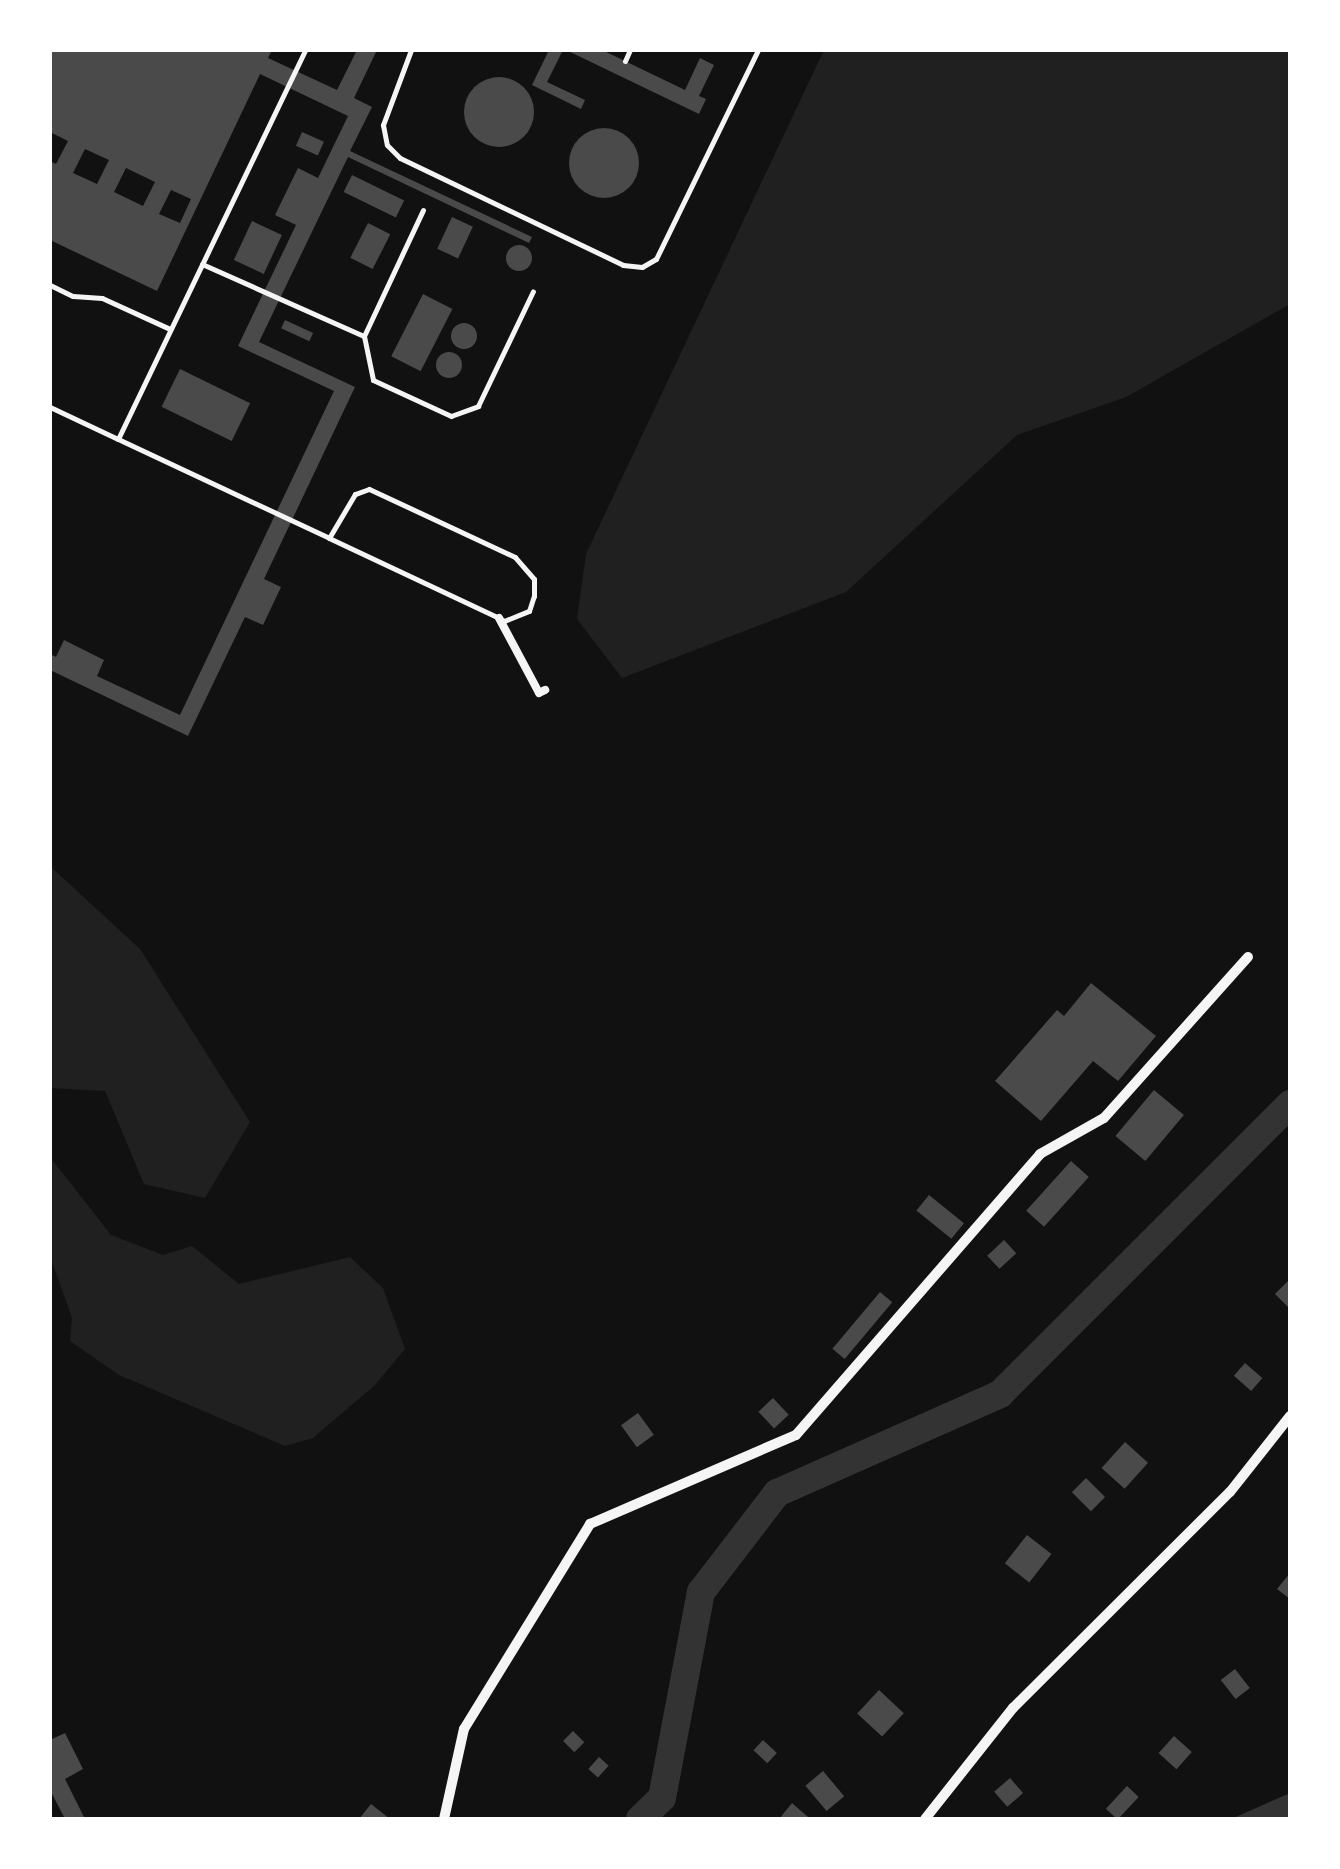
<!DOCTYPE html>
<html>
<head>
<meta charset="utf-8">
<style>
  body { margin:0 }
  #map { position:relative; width:1340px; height:1869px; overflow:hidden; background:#111; font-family:"PT Sans",sans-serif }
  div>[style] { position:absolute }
  .green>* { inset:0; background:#202020 }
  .water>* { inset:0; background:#333 }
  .river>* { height:28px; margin:-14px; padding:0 14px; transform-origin:14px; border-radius:14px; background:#333 }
  .building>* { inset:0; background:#4a4a4a; transform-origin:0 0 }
  .round { border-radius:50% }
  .path>* { height:2.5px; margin:-1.25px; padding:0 1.25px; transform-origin:1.25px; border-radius:1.25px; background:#f5f5f5 }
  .service>* { height:5px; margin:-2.5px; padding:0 2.5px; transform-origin:2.5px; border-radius:2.5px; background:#f5f5f5 }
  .pedestrian>* { height:8px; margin:-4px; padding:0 4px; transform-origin:4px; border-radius:4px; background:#f5f5f5 }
  .minor>* { height:10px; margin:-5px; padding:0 5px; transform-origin:5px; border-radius:5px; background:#f5f5f5 }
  span { translate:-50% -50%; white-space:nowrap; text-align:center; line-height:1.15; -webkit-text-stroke:9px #fff; paint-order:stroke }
  .frame { position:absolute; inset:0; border:52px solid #fff; pointer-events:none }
</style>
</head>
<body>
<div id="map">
  <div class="green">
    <div style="clip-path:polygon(824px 50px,1290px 50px,1290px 304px,1126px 397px,1017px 435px,846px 592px,622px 678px,577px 619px,586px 554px)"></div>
    <div style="clip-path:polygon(50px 866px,140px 949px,250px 1122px,205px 1198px,144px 1184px,105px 1091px,50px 1088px)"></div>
    <div style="clip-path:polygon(50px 1157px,111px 1235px,163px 1255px,192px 1246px,239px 1284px,350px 1257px,383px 1288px,405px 1349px,375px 1385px,313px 1438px,285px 1446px,119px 1375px,70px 1341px,72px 1318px,50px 1256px)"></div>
  </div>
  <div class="water">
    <div style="clip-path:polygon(1290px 1793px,1290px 1819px,1231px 1819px)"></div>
  </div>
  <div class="river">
    <div style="left:640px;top:1819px;width:30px;rotate:-44deg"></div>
    <div style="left:662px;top:1798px;width:210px;rotate:-79.3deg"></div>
    <div style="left:701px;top:1592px;width:125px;rotate:-52.5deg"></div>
    <div style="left:777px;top:1493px;width:244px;rotate:-23.9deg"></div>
    <div style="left:1000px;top:1394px;width:410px;rotate:-45deg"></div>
  </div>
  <div class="building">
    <div style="clip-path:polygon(evenodd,50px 50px,272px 50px,268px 58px,337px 90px,357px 50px,377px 50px,354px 98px,372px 107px,350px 151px,532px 237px,529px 243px,348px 157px,259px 342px,355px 387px,264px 579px,281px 587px,263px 625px,245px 617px,188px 736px,50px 670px,50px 654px,56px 657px,64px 640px,104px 660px,97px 676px,180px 715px,334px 391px,238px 346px,296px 225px,275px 215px,298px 168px,318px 178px,348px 116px,260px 74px,157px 291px,50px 240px,50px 161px,56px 164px,68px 141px,50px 132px,50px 50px,85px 149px,109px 160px,97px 184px,73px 173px,85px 149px,50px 50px,126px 168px,155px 182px,143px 206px,114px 192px,126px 168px,50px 50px,171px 190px,191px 199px,180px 223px,159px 214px,171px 190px)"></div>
    <div style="clip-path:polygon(549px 50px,563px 50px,547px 82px,585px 100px,581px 109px,532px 85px)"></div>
    <div style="clip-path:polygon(566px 50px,602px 50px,685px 90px,700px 58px,714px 65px,699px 96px,706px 99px,699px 114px)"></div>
    <div class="round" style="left:464px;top:77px;width:70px;height:70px"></div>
    <div class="round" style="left:569px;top:128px;width:70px;height:70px"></div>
    <div style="left:302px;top:132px;width:24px;height:15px;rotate:24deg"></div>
    <div style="left:352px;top:175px;width:58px;height:19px;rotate:26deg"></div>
    <div style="left:452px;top:217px;width:23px;height:35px;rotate:25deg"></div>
    <div style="left:252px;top:221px;width:33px;height:43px;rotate:25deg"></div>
    <div style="left:368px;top:223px;width:25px;height:39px;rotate:27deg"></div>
    <div class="round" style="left:506px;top:245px;width:26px;height:26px"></div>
    <div style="left:423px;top:294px;width:33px;height:70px;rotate:27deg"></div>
    <div style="left:285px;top:320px;width:31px;height:9px;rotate:25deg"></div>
    <div class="round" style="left:451px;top:323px;width:26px;height:26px"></div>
    <div class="round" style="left:436px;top:352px;width:26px;height:26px"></div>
    <div style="left:180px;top:369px;width:78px;height:42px;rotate:26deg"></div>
    <div style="clip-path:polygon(1091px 983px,1156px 1036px,1118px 1081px,1093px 1061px,1041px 1121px,995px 1081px,1057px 1010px,1064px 1016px)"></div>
    <div style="left:1154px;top:1090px;width:39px;height:60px;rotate:40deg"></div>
    <div style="left:1071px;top:1161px;width:24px;height:67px;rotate:42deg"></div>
    <div style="left:929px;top:1195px;width:45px;height:20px;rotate:39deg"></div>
    <div style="left:1004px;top:1240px;width:18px;height:23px;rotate:47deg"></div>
    <div style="clip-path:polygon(1290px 1279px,1290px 1309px,1275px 1294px)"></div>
    <div style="left:880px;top:1292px;width:16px;height:74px;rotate:40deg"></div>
    <div style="left:1245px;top:1363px;width:23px;height:17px;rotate:41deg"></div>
    <div style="left:773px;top:1398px;width:23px;height:20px;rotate:47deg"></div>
    <div style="left:638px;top:1413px;width:27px;height:21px;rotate:54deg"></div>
    <div style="left:1125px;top:1442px;width:31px;height:35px;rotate:42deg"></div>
    <div style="left:1086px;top:1478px;width:27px;height:20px;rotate:45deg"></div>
    <div style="left:1027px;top:1535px;width:31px;height:36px;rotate:38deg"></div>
    <div style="clip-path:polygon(1290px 1573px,1290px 1599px,1277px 1589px)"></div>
    <div style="left:1235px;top:1669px;width:24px;height:18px;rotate:52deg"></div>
    <div style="left:879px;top:1690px;width:34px;height:32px;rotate:43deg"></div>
    <div style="left:573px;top:1731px;width:16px;height:14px;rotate:45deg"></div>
    <div style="clip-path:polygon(65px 1733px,83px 1769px,65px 1779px,85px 1819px,65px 1819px,50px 1790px,50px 1740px)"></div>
    <div style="left:1174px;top:1736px;width:24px;height:23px;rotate:42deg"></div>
    <div style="left:763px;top:1740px;width:19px;height:14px;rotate:43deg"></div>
    <div style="left:599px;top:1757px;width:13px;height:16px;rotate:42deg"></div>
    <div style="left:823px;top:1771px;width:33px;height:23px;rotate:50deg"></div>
    <div style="left:1010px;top:1778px;width:20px;height:21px;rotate:49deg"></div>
    <div style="left:1127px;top:1786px;width:16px;height:31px;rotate:43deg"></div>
    <div style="clip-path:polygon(792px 1803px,808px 1817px,806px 1819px,779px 1819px)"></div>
    <div style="clip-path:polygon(371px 1804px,390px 1819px,359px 1819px)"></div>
  </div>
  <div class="path">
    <div style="left:50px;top:1817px;width:2px;rotate:63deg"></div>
  </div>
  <div class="service">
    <div style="left:411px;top:50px;width:80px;rotate:110.5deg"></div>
    <div style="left:383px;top:125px;width:20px;rotate:79deg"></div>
    <div style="left:387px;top:145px;width:18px;rotate:45deg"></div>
    <div style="left:400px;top:158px;width:247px;rotate:25.6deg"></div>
    <div style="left:623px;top:265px;width:19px;rotate:6deg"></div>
    <div style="left:642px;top:267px;width:16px;rotate:-30deg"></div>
    <div style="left:656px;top:259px;width:233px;rotate:-64deg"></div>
    <div style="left:625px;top:61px;width:12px;rotate:-66deg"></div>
    <div style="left:202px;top:264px;width:177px;rotate:24deg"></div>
    <div style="left:364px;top:336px;width:45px;rotate:78.4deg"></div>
    <div style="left:373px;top:380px;width:86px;rotate:24.8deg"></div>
    <div style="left:451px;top:416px;width:29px;rotate:-20deg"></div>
    <div style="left:478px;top:406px;width:127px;rotate:-64.4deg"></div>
    <div style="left:50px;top:285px;width:25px;rotate:26deg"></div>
    <div style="left:73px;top:296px;width:29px;rotate:4deg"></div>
    <div style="left:102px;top:298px;width:75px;rotate:24.5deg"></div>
    <div style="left:364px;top:336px;width:139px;rotate:-64.9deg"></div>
    <div style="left:50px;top:407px;width:75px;rotate:25.2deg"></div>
    <div style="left:118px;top:439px;width:233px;rotate:25.1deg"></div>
    <div style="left:329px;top:538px;width:188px;rotate:25.2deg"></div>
    <div style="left:499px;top:618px;width:6px;rotate:31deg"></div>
    <div style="left:504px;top:621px;width:27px;rotate:-22deg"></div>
    <div style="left:529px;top:611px;width:16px;rotate:-72deg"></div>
    <div style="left:534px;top:596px;width:17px;rotate:-90deg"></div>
    <div style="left:534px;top:579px;width:29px;rotate:-131deg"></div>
    <div style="left:515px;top:557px;width:161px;rotate:-155deg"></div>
    <div style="left:369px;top:489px;width:15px;rotate:160deg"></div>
    <div style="left:355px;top:494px;width:51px;rotate:120.6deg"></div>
    <div style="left:118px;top:439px;width:432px;rotate:-64.3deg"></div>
  </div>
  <div class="pedestrian">
    <div style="left:499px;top:618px;width:85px;rotate:61.9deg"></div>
    <div style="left:539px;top:693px;width:7px;rotate:-27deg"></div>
  </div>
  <div class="minor">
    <div style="left:444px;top:1819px;width:92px;rotate:-77.5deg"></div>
    <div style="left:464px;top:1729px;width:241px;rotate:-58.4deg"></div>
    <div style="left:590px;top:1524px;width:224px;rotate:-23.4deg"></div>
    <div style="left:796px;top:1435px;width:372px;rotate:-49deg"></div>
    <div style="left:1040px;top:1154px;width:73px;rotate:-29.4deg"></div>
    <div style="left:1104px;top:1118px;width:216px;rotate:-48.2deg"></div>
    <div style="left:925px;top:1819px;width:142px;rotate:-51.6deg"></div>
    <div style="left:1013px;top:1708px;width:306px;rotate:-44.9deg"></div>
    <div style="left:1230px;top:1492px;width:97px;rotate:-51.7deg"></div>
  </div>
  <div class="frame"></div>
</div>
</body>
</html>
